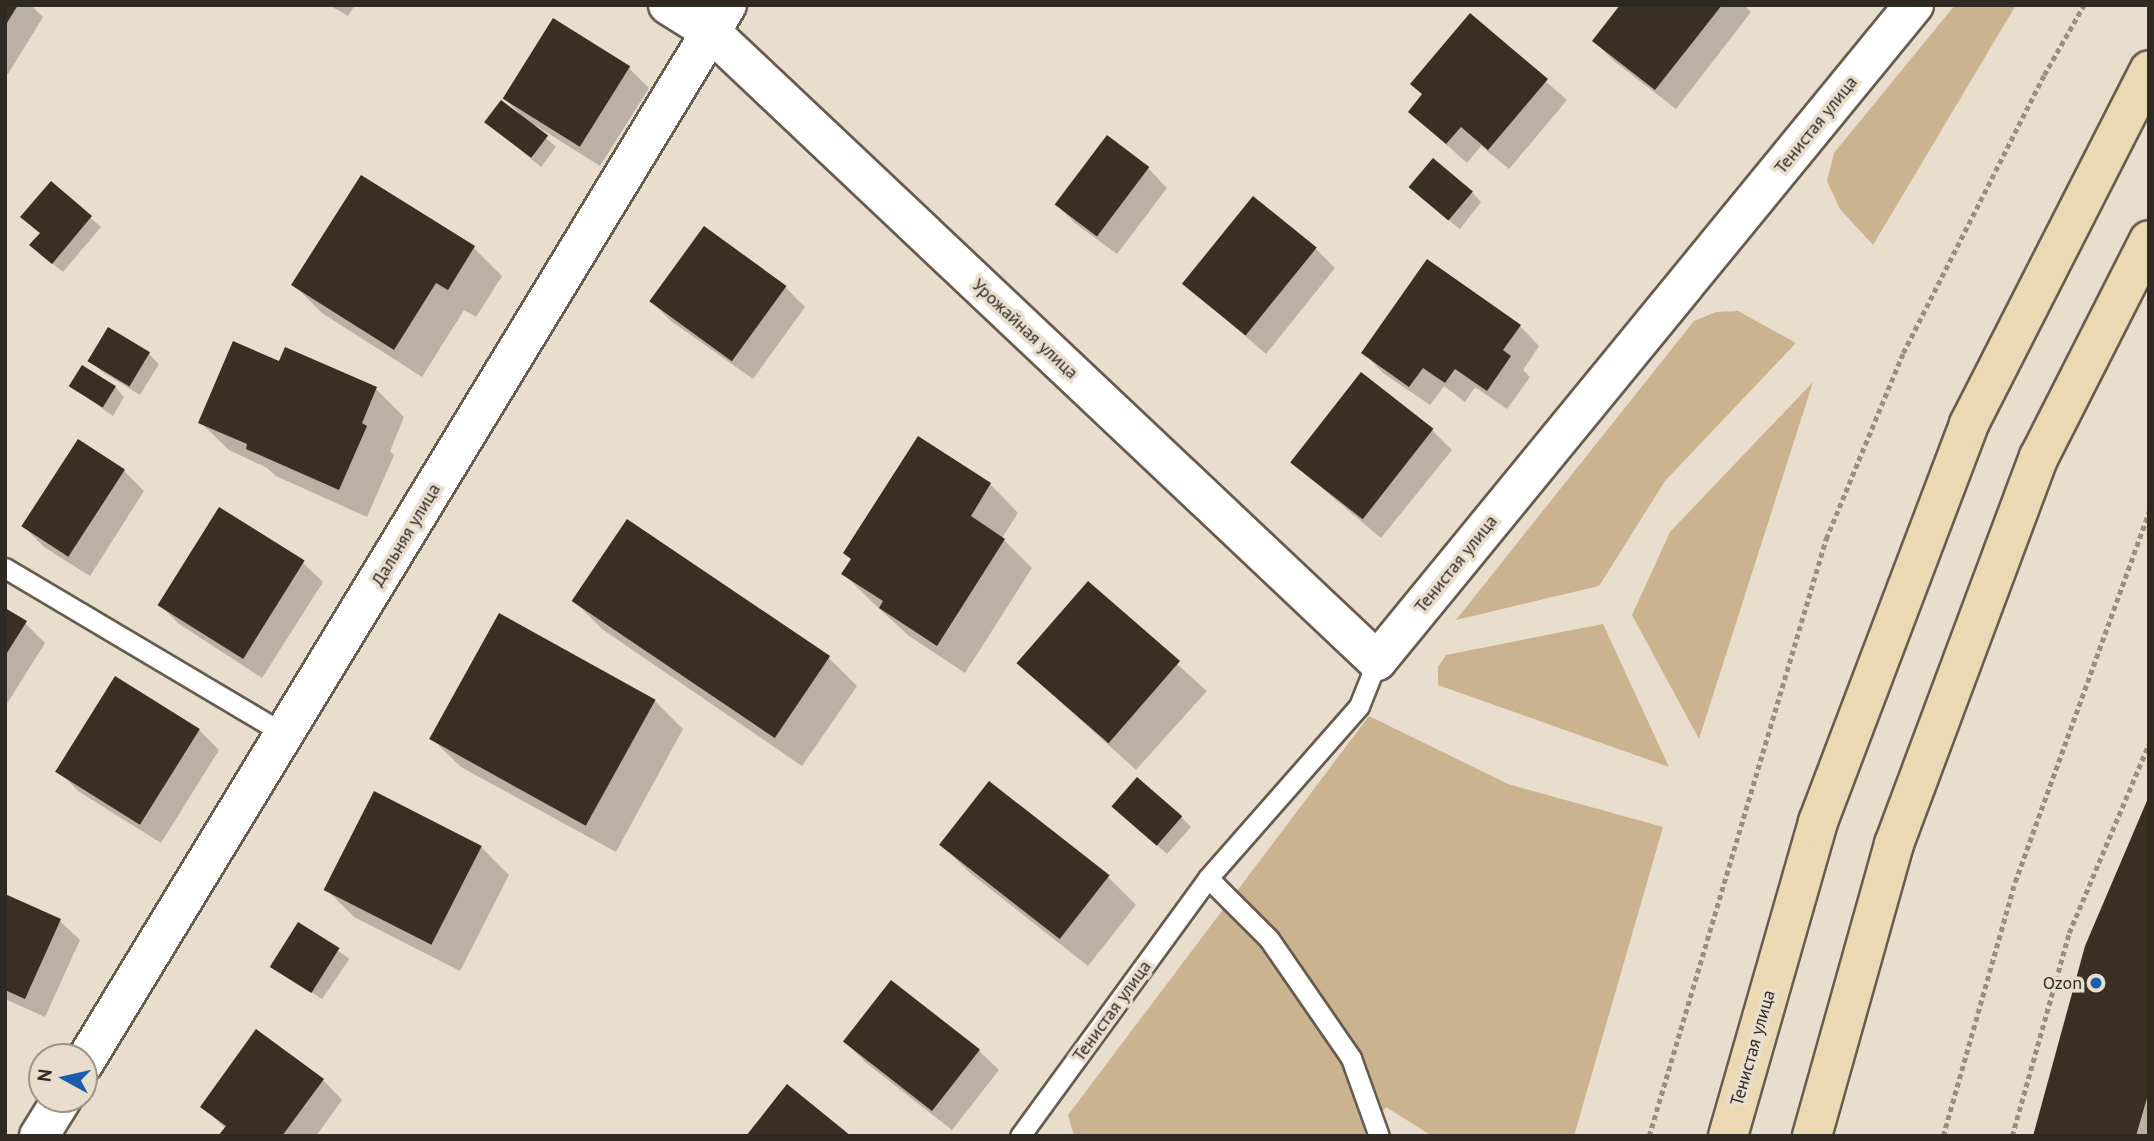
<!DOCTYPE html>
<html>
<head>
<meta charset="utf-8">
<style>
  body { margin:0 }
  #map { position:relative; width:2154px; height:1141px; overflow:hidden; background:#e9ddcd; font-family:"PT Sans",sans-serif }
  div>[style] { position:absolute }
  .green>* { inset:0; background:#cbb390 }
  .shadow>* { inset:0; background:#0003; transform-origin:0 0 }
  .building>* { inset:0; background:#393023; transform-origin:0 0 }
  .path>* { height:4.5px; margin-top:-2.25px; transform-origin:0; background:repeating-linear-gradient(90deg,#988f84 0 5px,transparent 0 8.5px) }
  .roads { filter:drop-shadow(2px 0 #675c4e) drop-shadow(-2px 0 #675c4e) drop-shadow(0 2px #675c4e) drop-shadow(0 -2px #675c4e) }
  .lane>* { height:19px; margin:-9.5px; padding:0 9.5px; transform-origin:9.5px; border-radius:9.5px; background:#fff }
  .street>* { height:38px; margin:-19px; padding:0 19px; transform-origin:19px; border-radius:19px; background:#fff }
  .secondary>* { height:38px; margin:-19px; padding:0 19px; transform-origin:19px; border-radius:19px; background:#ebd9b4 }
  .dots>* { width:19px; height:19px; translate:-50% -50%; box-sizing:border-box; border:4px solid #e9ddcd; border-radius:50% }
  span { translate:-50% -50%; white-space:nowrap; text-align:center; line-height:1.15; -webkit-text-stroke:7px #e9ddcd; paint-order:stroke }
  .street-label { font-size:18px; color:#2e2923 }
  .poi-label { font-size:18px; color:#2e2923 }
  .right { translate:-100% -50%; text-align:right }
  .frame { position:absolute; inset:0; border:7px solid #2e2923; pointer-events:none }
  .north { position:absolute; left:28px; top:1043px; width:70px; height:70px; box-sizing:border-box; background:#e9ddcd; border:2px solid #9e9589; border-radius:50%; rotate:278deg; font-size:19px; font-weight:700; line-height:28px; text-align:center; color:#2e2923 }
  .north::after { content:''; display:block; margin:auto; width:24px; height:32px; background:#1a5dae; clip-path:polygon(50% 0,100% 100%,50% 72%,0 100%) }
</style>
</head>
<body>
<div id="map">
  <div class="green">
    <div style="clip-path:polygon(1955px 5px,2016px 5px,1873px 245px,1840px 209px,1827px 181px,1834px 153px)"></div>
    <div style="clip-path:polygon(1738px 311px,1796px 343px,1665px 481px,1599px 586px,1456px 620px,1694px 321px,1716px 312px)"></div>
    <div style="clip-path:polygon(1813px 382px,1699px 739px,1632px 615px,1670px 532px)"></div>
    <div style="clip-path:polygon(1603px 624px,1669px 767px,1438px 685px,1438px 667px,1446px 655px)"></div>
    <div style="clip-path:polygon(1369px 716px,1508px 784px,1663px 827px,1574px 1136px,1432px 1136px,1386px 1107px,1363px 1136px,1074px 1136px,1068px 1115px)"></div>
  </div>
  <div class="shadow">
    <div style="clip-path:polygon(5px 5px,31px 5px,43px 17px,8px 74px,5px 72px)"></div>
    <div style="clip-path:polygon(329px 5px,355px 5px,348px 16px)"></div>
    <div style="clip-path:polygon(1622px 5px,1744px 5px,1751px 12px,1676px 109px,1614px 61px,1594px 41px)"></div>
    <div style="clip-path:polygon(1470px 15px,1567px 100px,1509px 169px,1481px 146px,1467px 163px,1410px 112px,1424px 95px)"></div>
    <div style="clip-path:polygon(629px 68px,649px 88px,600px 166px,535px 125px,534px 127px,556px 147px,541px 167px,486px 122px,521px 115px,505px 99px)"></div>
    <div style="clip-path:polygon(1148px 168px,1167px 188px,1117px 254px,1076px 224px,1056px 204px)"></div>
    <div style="clip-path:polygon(362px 177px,474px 248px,502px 276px,476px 317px,464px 310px,422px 377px,322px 313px,294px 285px)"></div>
    <div style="clip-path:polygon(51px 184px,101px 227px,63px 272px,41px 255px,41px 234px,32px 227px)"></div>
    <div style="clip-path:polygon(1472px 192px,1481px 202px,1460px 229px,1421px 198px)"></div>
    <div style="clip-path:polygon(1315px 248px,1335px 268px,1266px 354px,1184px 283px)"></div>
    <div style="clip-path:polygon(785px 287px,805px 307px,753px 379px,671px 321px,651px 301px)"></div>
    <div style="clip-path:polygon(1520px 326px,1539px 346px,1523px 370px,1530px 377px,1507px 409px,1475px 387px,1465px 402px,1444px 386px,1430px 405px,1383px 373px,1364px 353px)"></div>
    <div style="clip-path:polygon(109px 330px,149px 354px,159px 364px,140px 395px,101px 371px,91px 361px)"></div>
    <div style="clip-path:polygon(280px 364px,376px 389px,404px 417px,390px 451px,394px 455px,367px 517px,276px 476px,267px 468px,229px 450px,200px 422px)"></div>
    <div style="clip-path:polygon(71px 386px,115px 387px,124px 397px,113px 416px)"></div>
    <div style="clip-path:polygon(1432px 430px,1452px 450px,1381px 538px,1291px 462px)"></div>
    <div style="clip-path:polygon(124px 471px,144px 491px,90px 576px,44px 547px,24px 527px)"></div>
    <div style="clip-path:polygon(990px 484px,1018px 513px,1002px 538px,1032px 568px,965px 673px,909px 636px,871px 601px,843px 573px,852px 560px,845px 553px)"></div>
    <div style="clip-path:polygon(220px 509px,303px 563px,323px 582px,262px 678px,179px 624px,159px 604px)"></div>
    <div style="left:1088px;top:584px;width:160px;height:106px;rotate:42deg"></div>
    <div style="clip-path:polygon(574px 601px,829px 658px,857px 686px,802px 766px,602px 629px)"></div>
    <div style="clip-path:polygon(5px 610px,25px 623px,45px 643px,5px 707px)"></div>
    <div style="clip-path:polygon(500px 616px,655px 701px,683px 729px,616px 852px,461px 767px,432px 739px)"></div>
    <div style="clip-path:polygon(199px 730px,219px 750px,161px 843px,78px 791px,59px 771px)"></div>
    <div style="clip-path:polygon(375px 793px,481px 847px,509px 875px,460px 971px,354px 917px,326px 889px)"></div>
    <div style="clip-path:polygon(2149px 801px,2149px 1136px,2035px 1136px)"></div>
    <div style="clip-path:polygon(1124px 816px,1181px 817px,1191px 827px,1167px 854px)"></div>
    <div style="clip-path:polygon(942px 845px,1108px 877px,1136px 905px,1088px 966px,970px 873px)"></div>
    <div style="clip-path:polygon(5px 896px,60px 921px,80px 940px,45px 1017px,5px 999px)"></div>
    <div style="left:298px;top:924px;width:62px;height:49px;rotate:34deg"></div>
    <div style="clip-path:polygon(892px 982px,979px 1051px,999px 1070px,952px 1130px,865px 1062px,846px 1042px)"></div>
    <div style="clip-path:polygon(323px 1080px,342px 1100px,316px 1136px,221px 1136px,226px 1129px,202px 1106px)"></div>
  </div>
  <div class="building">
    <div style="clip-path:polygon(5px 5px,18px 5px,5px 26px)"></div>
    <div style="clip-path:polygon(1620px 5px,1722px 5px,1655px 90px,1592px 41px)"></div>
    <div style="clip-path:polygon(1470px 13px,1548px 79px,1488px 150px,1461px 127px,1446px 144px,1408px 112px,1422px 94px,1410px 84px)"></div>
    <div style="left:553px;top:18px;width:91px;height:95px;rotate:32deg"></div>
    <div style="left:501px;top:100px;width:59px;height:28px;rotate:37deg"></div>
    <div style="left:1107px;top:135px;width:53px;height:87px;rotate:37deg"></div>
    <div style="left:1433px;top:158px;width:52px;height:38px;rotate:40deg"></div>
    <div style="clip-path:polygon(361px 175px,475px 246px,448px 290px,436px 283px,394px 350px,291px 285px)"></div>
    <div style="clip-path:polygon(51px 181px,92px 216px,52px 264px,29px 245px,40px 233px,20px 217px)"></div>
    <div style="left:1253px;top:196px;width:82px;height:113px;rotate:39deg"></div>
    <div style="left:704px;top:226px;width:102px;height:93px;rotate:36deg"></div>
    <div style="clip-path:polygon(1427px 259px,1521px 325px,1503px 350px,1511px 356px,1487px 391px,1455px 369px,1445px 383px,1423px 368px,1409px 387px,1361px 353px)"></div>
    <div style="left:108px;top:327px;width:49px;height:40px;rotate:31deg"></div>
    <div style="clip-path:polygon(233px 341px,279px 361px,285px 347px,377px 387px,362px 423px,367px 426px,339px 490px,246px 449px,247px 444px,198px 423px)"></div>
    <div style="left:82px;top:365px;width:40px;height:25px;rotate:32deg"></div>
    <div style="left:1361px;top:372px;width:92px;height:115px;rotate:38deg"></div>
    <div style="clip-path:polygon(918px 436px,991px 483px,971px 516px,1005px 539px,937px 646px,879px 608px,883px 601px,841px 574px,851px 559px,843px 553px)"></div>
    <div style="left:78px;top:439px;width:56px;height:104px;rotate:33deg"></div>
    <div style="left:219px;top:507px;width:101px;height:116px;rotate:32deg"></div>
    <div style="left:627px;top:519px;width:245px;height:99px;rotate:34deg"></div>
    <div style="left:1088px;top:581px;width:122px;height:109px;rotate:41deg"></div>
    <div style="clip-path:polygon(5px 608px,27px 621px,5px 656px)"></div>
    <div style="left:499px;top:613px;width:179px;height:144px;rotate:29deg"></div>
    <div style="left:115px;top:676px;width:100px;height:113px;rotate:32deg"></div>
    <div style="left:1137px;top:777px;width:60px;height:39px;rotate:41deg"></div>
    <div style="left:989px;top:781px;width:153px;height:81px;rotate:38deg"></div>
    <div style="left:374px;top:791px;width:121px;height:111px;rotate:27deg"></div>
    <div style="clip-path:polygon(2149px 796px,2149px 1091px,2136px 1136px,2033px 1136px,2085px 946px)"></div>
    <div style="clip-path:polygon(5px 894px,61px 919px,25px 999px,5px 990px)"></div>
    <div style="left:298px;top:922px;width:49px;height:53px;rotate:32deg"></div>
    <div style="left:891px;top:980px;width:113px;height:78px;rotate:38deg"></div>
    <div style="clip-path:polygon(256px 1029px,324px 1079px,282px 1136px,218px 1136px,226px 1126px,200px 1107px)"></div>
    <div style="clip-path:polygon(787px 1084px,851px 1136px,746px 1136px)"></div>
  </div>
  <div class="path">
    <div style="left:1649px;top:1136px;width:623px;rotate:-73.49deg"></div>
    <div style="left:1826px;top:539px;width:201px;rotate:-67.5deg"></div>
    <div style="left:1903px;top:353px;width:312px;rotate:-63.1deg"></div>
    <div style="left:2044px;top:75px;width:81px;rotate:-60.3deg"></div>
    <div style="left:1943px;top:1136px;width:264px;rotate:-74.2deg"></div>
    <div style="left:2015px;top:882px;width:394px;rotate:-70.1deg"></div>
    <div style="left:2012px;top:1136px;width:211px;rotate:-74.3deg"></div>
    <div style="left:2069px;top:933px;width:205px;rotate:-67.1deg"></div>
  </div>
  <div class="roads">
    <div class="lane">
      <div style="left:5px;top:568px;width:326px;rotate:30.7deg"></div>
      <div style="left:1208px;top:878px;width:86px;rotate:45deg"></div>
      <div style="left:1269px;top:939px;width:145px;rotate:55.4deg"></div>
      <div style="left:1351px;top:1058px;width:83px;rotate:70.3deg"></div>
      <div style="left:1020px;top:1136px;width:319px;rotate:-53.9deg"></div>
      <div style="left:1208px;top:878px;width:229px;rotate:-48.7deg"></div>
      <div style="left:1359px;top:706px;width:48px;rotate:-68.2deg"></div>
    </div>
    <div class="street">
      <div style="left:668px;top:5px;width:51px;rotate:32.1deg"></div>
      <div style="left:711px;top:32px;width:916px;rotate:43.36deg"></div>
      <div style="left:1377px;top:661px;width:848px;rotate:-50.7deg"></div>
      <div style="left:84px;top:1063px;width:1238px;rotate:-58.71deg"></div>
      <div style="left:39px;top:1136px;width:44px;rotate:-58.1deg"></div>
    </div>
    <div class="secondary">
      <div style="left:1728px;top:1136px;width:327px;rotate:-74deg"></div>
      <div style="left:1818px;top:822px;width:426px;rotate:-69.2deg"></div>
      <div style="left:1969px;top:424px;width:397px;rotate:-63deg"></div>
      <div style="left:1812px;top:1136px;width:303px;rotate:-74.3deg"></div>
      <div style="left:1894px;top:844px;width:413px;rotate:-69.5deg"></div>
      <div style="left:2039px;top:457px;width:243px;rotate:-63.1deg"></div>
    </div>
  </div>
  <div class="dots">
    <div style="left:2096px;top:983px;background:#1a5dae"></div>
  </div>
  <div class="street-label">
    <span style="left:1816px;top:125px;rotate:-51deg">Тенистая улица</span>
    <span style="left:1025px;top:329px;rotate:43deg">Урожайная улица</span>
    <span style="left:406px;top:535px;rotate:-59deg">Дальняя улица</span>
    <span style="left:1456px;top:564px;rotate:-51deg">Тенистая улица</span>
    <span style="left:1112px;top:1011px;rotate:-54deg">Тенистая улица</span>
    <span style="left:1753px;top:1048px;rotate:-74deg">Тенистая улица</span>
  </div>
  <div class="poi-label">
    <span class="right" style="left:2082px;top:983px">Ozon</span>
  </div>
  <div class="frame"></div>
  <div class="north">N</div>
</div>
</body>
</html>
